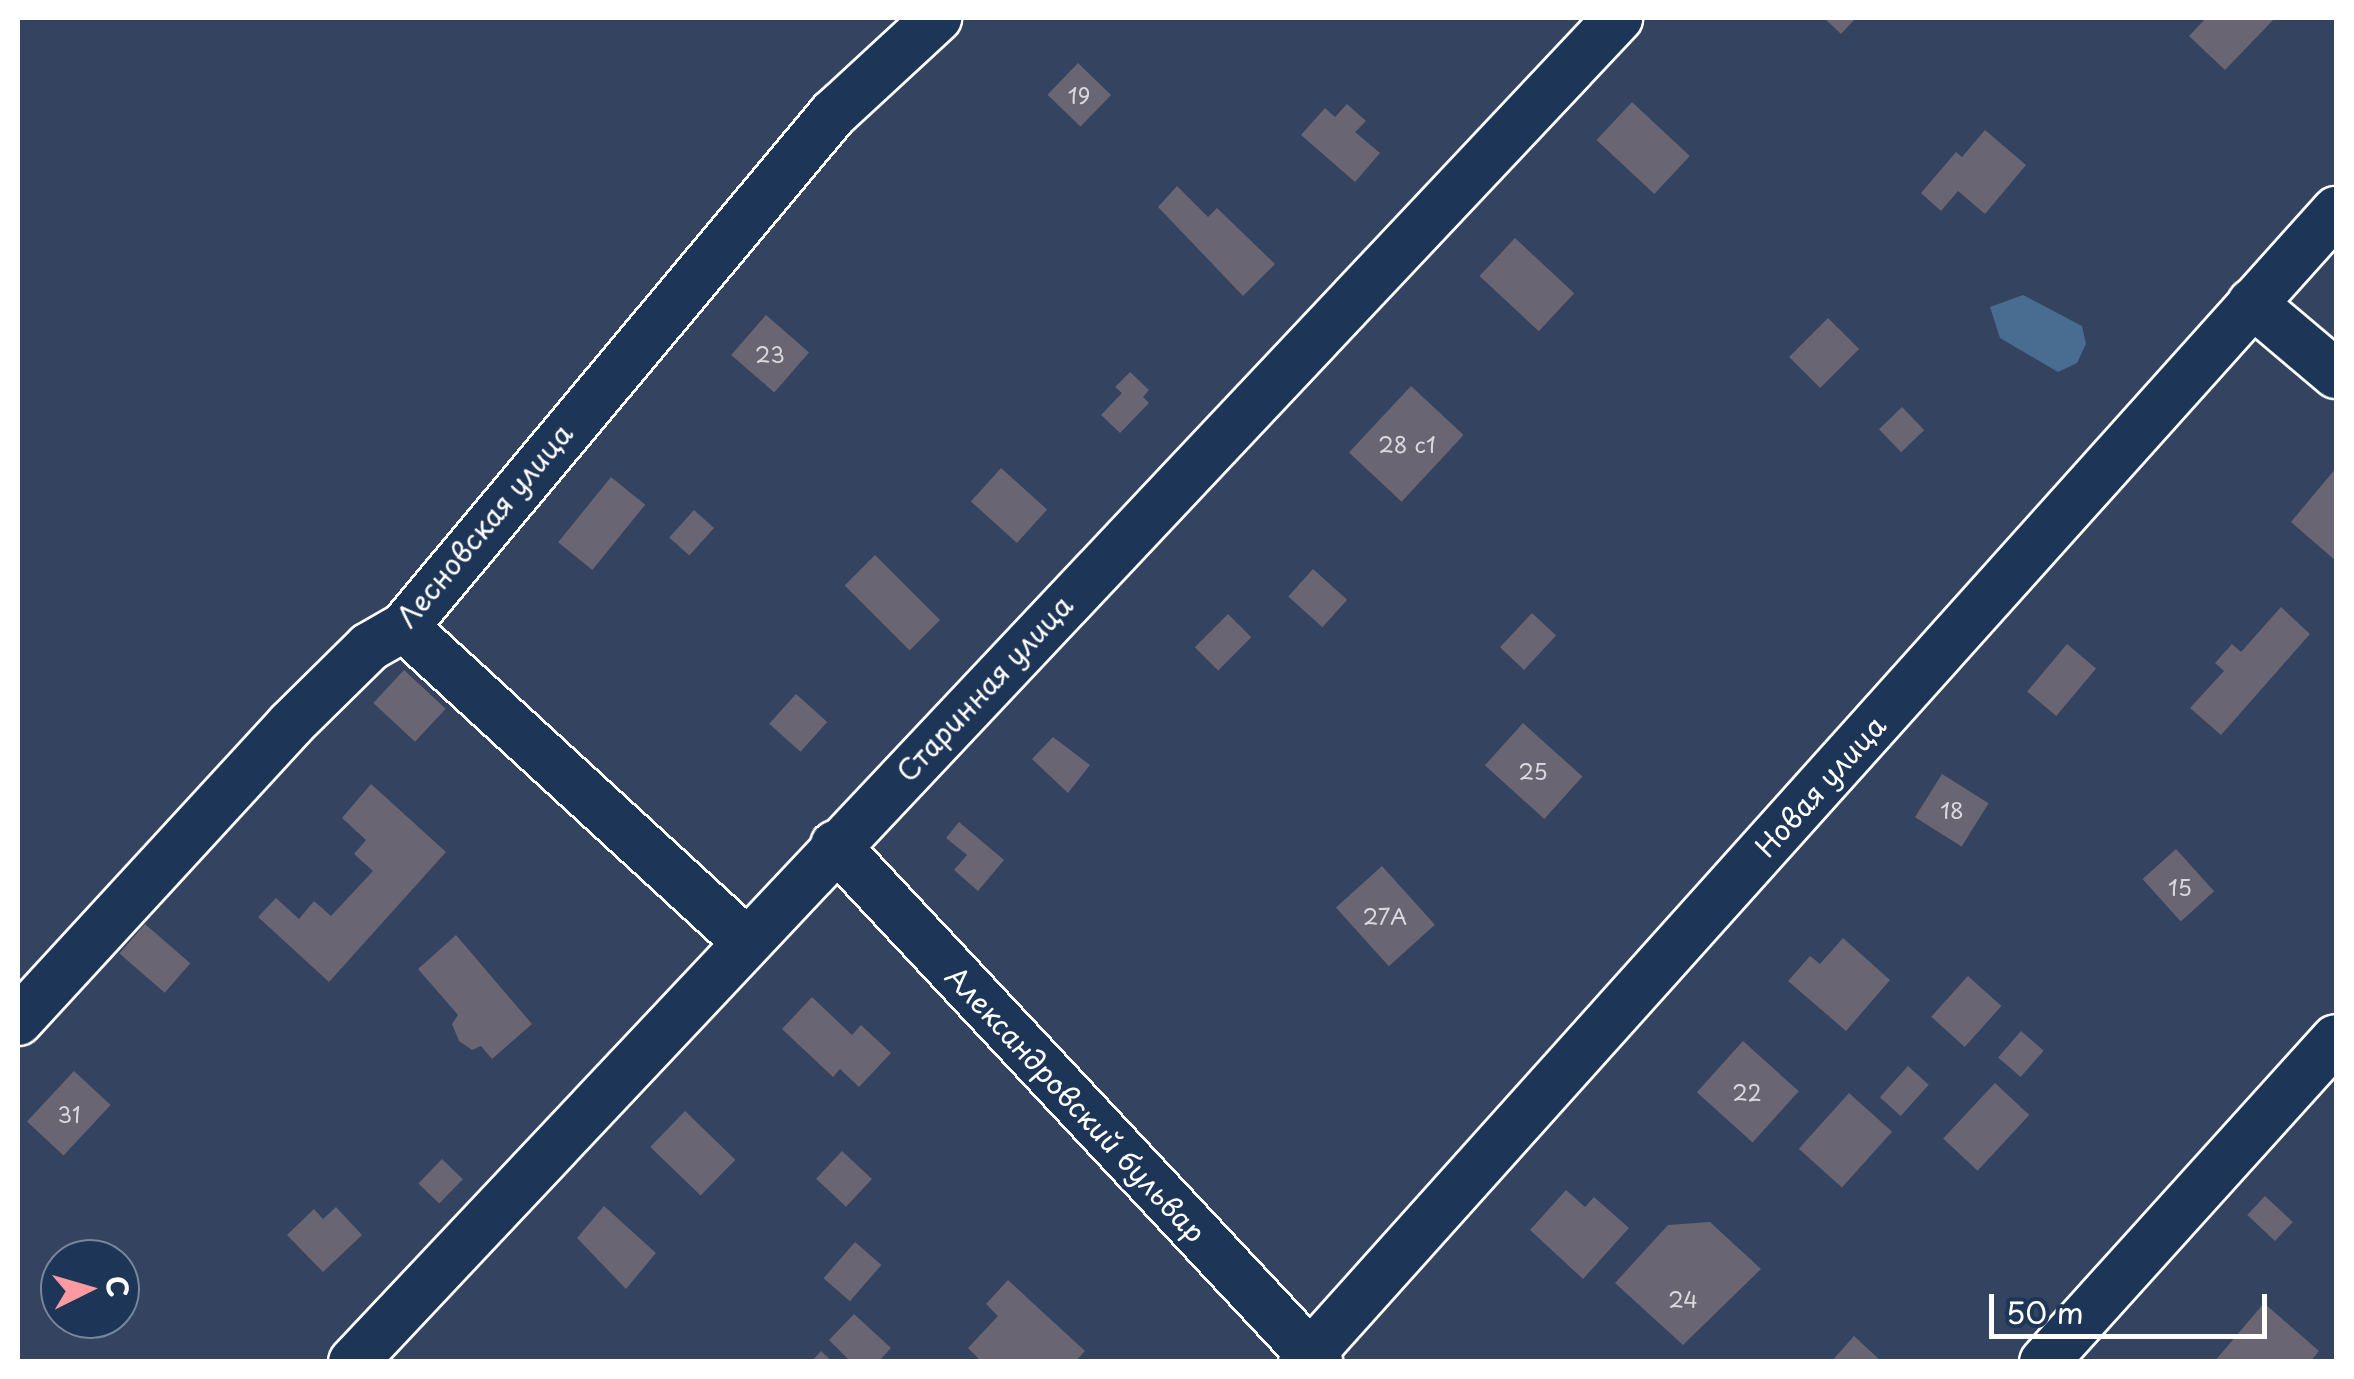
<!DOCTYPE html>
<html>
<head>
<meta charset="utf-8">
<style>
  body { margin:0 }
  #map { position:relative; width:2354px; height:1379px; overflow:hidden; background:#34435f; font-family:"Playpen Sans",sans-serif }
  div>[style] { position:absolute }
  .water>* { inset:0; background:#496d91 }
  .building>* { inset:0; background:#696573; transform-origin:0 0 }
  .roads { filter:drop-shadow(2px 0 #fff) drop-shadow(-2px 0 #fff) drop-shadow(0 2px #fff) drop-shadow(0 -2px #fff) }
  .minor>* { height:48px; margin:-24px; padding:0 24px; transform-origin:24px; border-radius:24px; background:#1d3557 }
  span { translate:-50% -50%; white-space:nowrap; text-align:center; line-height:1.15; -webkit-text-stroke:9px #1d3557; paint-order:stroke }
  .number-label { font-size:22px; color:#dad8dc }
  .number-label span { -webkit-text-stroke-width:0 }
  .street-label { font-size:28px; color:#fff }
  .frame { position:absolute; inset:0; border:20px solid #fff; pointer-events:none }
  .north { position:absolute; left:40px; top:1239px; width:100px; height:100px; box-sizing:border-box; background:#1d3557; border:2px solid #77869a; border-radius:50%; rotate:85deg; font-size:28px; font-weight:700; line-height:40px; text-align:center; color:#fff }
  .north::after { content:''; display:block; margin:auto; width:35px; height:45px; background:#ff9aa2; clip-path:polygon(50% 0,100% 100%,50% 72%,0 100%) }
  .scale { position:absolute; left:1989px; top:1294px; width:278px; height:45px; box-sizing:border-box; border:5px solid #fff; border-top:0; padding-left:12px; font-size:30px; line-height:35px; white-space:nowrap; color:#fff; -webkit-text-stroke:8px #1d3557; paint-order:stroke }
</style>
</head>
<body>
<div id="map">
  <div class="water">
    <div style="clip-path:polygon(2023px 295px,2082px 326px,2086px 344px,2077px 363px,2058px 372px,2000px 338px,1990px 307px)"></div>
  </div>
  <div class="building">
    <div style="clip-path:polygon(1824px 18px,1856px 18px,1841px 34px)"></div>
    <div style="clip-path:polygon(2206px 18px,2275px 18px,2225px 70px,2189px 36px)"></div>
    <div style="left:1078px;top:63px;width:46px;height:44px;rotate:44deg"></div>
    <div style="left:1632px;top:102px;width:79px;height:52px;rotate:43deg"></div>
    <div style="clip-path:polygon(1347px 104px,1366px 121px,1355px 132px,1380px 153px,1355px 182px,1301px 135px,1325px 108px,1335px 117px)"></div>
    <div style="clip-path:polygon(1985px 130px,2026px 165px,1985px 214px,1958px 191px,1941px 211px,1921px 193px,1956px 152px,1962px 157px)"></div>
    <div style="clip-path:polygon(1177px 186px,1208px 217px,1217px 208px,1275px 264px,1243px 296px,1158px 207px)"></div>
    <div style="left:1515px;top:238px;width:81px;height:52px;rotate:43deg"></div>
    <div style="left:766px;top:315px;width:57px;height:53px;rotate:41deg"></div>
    <div style="left:1828px;top:318px;width:44px;height:55px;rotate:45deg"></div>
    <div style="clip-path:polygon(1130px 372px,1149px 390px,1143px 397px,1149px 403px,1120px 433px,1101px 415px,1122px 393px,1115px 387px)"></div>
    <div style="left:1411px;top:386px;width:72px;height:91px;rotate:43deg"></div>
    <div style="left:1902px;top:407px;width:32px;height:32px;rotate:46deg"></div>
    <div style="left:1001px;top:468px;width:62px;height:45px;rotate:42deg"></div>
    <div style="clip-path:polygon(2336px 468px,2336px 561px,2291px 522px)"></div>
    <div style="left:611px;top:477px;width:44px;height:84px;rotate:39deg"></div>
    <div style="left:694px;top:510px;width:27px;height:37px;rotate:42deg"></div>
    <div style="left:875px;top:555px;width:92px;height:43px;rotate:45deg"></div>
    <div style="left:1313px;top:569px;width:46px;height:37px;rotate:42deg"></div>
    <div style="clip-path:polygon(2281px 607px,2310px 634px,2221px 735px,2190px 708px,2224px 671px,2215px 663px,2232px 644px,2241px 652px)"></div>
    <div style="left:1532px;top:613px;width:33px;height:47px;rotate:43deg"></div>
    <div style="left:1228px;top:614px;width:33px;height:47px;rotate:45deg"></div>
    <div style="left:2067px;top:644px;width:38px;height:62px;rotate:40deg"></div>
    <div style="left:404px;top:670px;width:57px;height:45px;rotate:43deg"></div>
    <div style="left:796px;top:694px;width:42px;height:40px;rotate:42deg"></div>
    <div style="left:1523px;top:723px;width:80px;height:57px;rotate:42deg"></div>
    <div style="clip-path:polygon(1053px 737px,1090px 765px,1068px 793px,1032px 759px)"></div>
    <div style="left:1942px;top:774px;width:55px;height:51px;rotate:32deg"></div>
    <div style="clip-path:polygon(371px 784px,446px 852px,329px 982px,258px 917px,276px 898px,299px 919px,314px 901px,331px 916px,373px 871px,354px 854px,366px 840px,342px 818px)"></div>
    <div style="clip-path:polygon(959px 822px,1004px 860px,978px 891px,954px 870px,967px 855px,946px 838px)"></div>
    <div style="left:2176px;top:849px;width:57px;height:45px;rotate:48deg"></div>
    <div style="left:1382px;top:866px;width:79px;height:62px;rotate:48deg"></div>
    <div style="left:145px;top:924px;width:60px;height:39px;rotate:41deg"></div>
    <div style="clip-path:polygon(456px 935px,532px 1024px,492px 1059px,481px 1046px,472px 1050px,459px 1041px,452px 1024px,458px 1015px,418px 969px)"></div>
    <div style="clip-path:polygon(1843px 938px,1890px 980px,1846px 1031px,1788px 981px,1810px 956px,1820px 964px)"></div>
    <div style="left:1968px;top:976px;width:45px;height:55px;rotate:42deg"></div>
    <div style="clip-path:polygon(812px 997px,852px 1035px,861px 1025px,891px 1053px,859px 1087px,840px 1069px,833px 1077px,782px 1029px)"></div>
    <div style="left:2021px;top:1031px;width:30px;height:35px;rotate:41deg"></div>
    <div style="left:1743px;top:1041px;width:75px;height:69px;rotate:42deg"></div>
    <div style="left:1908px;top:1066px;width:28px;height:42px;rotate:42deg"></div>
    <div style="left:74px;top:1071px;width:50px;height:69px;rotate:43deg"></div>
    <div style="left:1995px;top:1083px;width:47px;height:76px;rotate:43deg"></div>
    <div style="left:1849px;top:1093px;width:58px;height:75px;rotate:42deg"></div>
    <div style="left:685px;top:1111px;width:70px;height:50px;rotate:44deg"></div>
    <div style="left:842px;top:1151px;width:41px;height:38px;rotate:43deg"></div>
    <div style="left:442px;top:1159px;width:29px;height:34px;rotate:44deg"></div>
    <div style="clip-path:polygon(1566px 1190px,1585px 1207px,1594px 1197px,1629px 1228px,1583px 1279px,1530px 1230px)"></div>
    <div style="left:2265px;top:1196px;width:38px;height:26px;rotate:43deg"></div>
    <div style="clip-path:polygon(604px 1206px,656px 1253px,626px 1289px,577px 1238px)"></div>
    <div style="clip-path:polygon(336px 1207px,362px 1235px,323px 1272px,287px 1235px,314px 1209px,323px 1219px)"></div>
    <div style="clip-path:polygon(1710px 1222px,1761px 1269px,1683px 1345px,1615px 1283px,1668px 1225px)"></div>
    <div style="left:855px;top:1242px;width:35px;height:48px;rotate:41deg"></div>
    <div style="clip-path:polygon(1008px 1280px,1085px 1351px,1075px 1362px,982px 1362px,968px 1348px,998px 1316px,986px 1304px)"></div>
    <div style="clip-path:polygon(2264px 1303px,2319px 1351px,2310px 1362px,2214px 1362px)"></div>
    <div style="clip-path:polygon(854px 1314px,891px 1348px,878px 1362px,851px 1362px,829px 1340px)"></div>
    <div style="clip-path:polygon(1854px 1336px,1882px 1362px,1831px 1362px)"></div>
    <div style="clip-path:polygon(821px 1351px,833px 1362px,811px 1362px)"></div>
  </div>
  <div class="roads">
    <div class="minor">
      <div style="left:2252px;top:303px;width:110px;rotate:40.2deg"></div>
      <div style="left:404px;top:627px;width:465px;rotate:42.6deg"></div>
      <div style="left:835px;top:845px;width:708px;rotate:46.95deg"></div>
      <div style="left:18px;top:1021px;width:402px;rotate:-47.4deg"></div>
      <div style="left:290px;top:725px;width:111px;rotate:-44.6deg"></div>
      <div style="left:369px;top:647px;width:40px;rotate:-29.7deg"></div>
      <div style="left:404px;top:627px;width:669px;rotate:-50.1deg"></div>
      <div style="left:833px;top:114px;width:142px;rotate:-42.7deg"></div>
      <div style="left:353px;top:1362px;width:1846px;rotate:-46.73deg"></div>
      <div style="left:1303px;top:1362px;width:1547px;rotate:-48.09deg"></div>
      <div style="left:2044px;top:1362px;width:435px;rotate:-47.9deg"></div>
    </div>
  </div>
  <div class="number-label">
    <span style="left:1079px;top:95px">19</span>
    <span style="left:770px;top:354px">23</span>
    <span style="left:1407px;top:444px">28 с1</span>
    <span style="left:1533px;top:771px">25</span>
    <span style="left:1952px;top:810px">18</span>
    <span style="left:2180px;top:887px">15</span>
    <span style="left:1385px;top:916px">27А</span>
    <span style="left:1747px;top:1092px">22</span>
    <span style="left:69px;top:1114px">31</span>
    <span style="left:1683px;top:1299px">24</span>
  </div>
  <div class="street-label">
    <span style="left:484px;top:525px;rotate:-50deg">Лесновская улица</span>
    <span style="left:984px;top:688px;rotate:-47deg">Старинная улица</span>
    <span style="left:1820px;top:786px;rotate:-48deg">Новая улица</span>
    <span style="left:1076px;top:1104px;rotate:47deg">Александровский бульвар</span>
  </div>
  <div class="frame"></div>
  <div class="north">С</div>
  <div class="scale">50 m</div>
</div>
</body>
</html>
